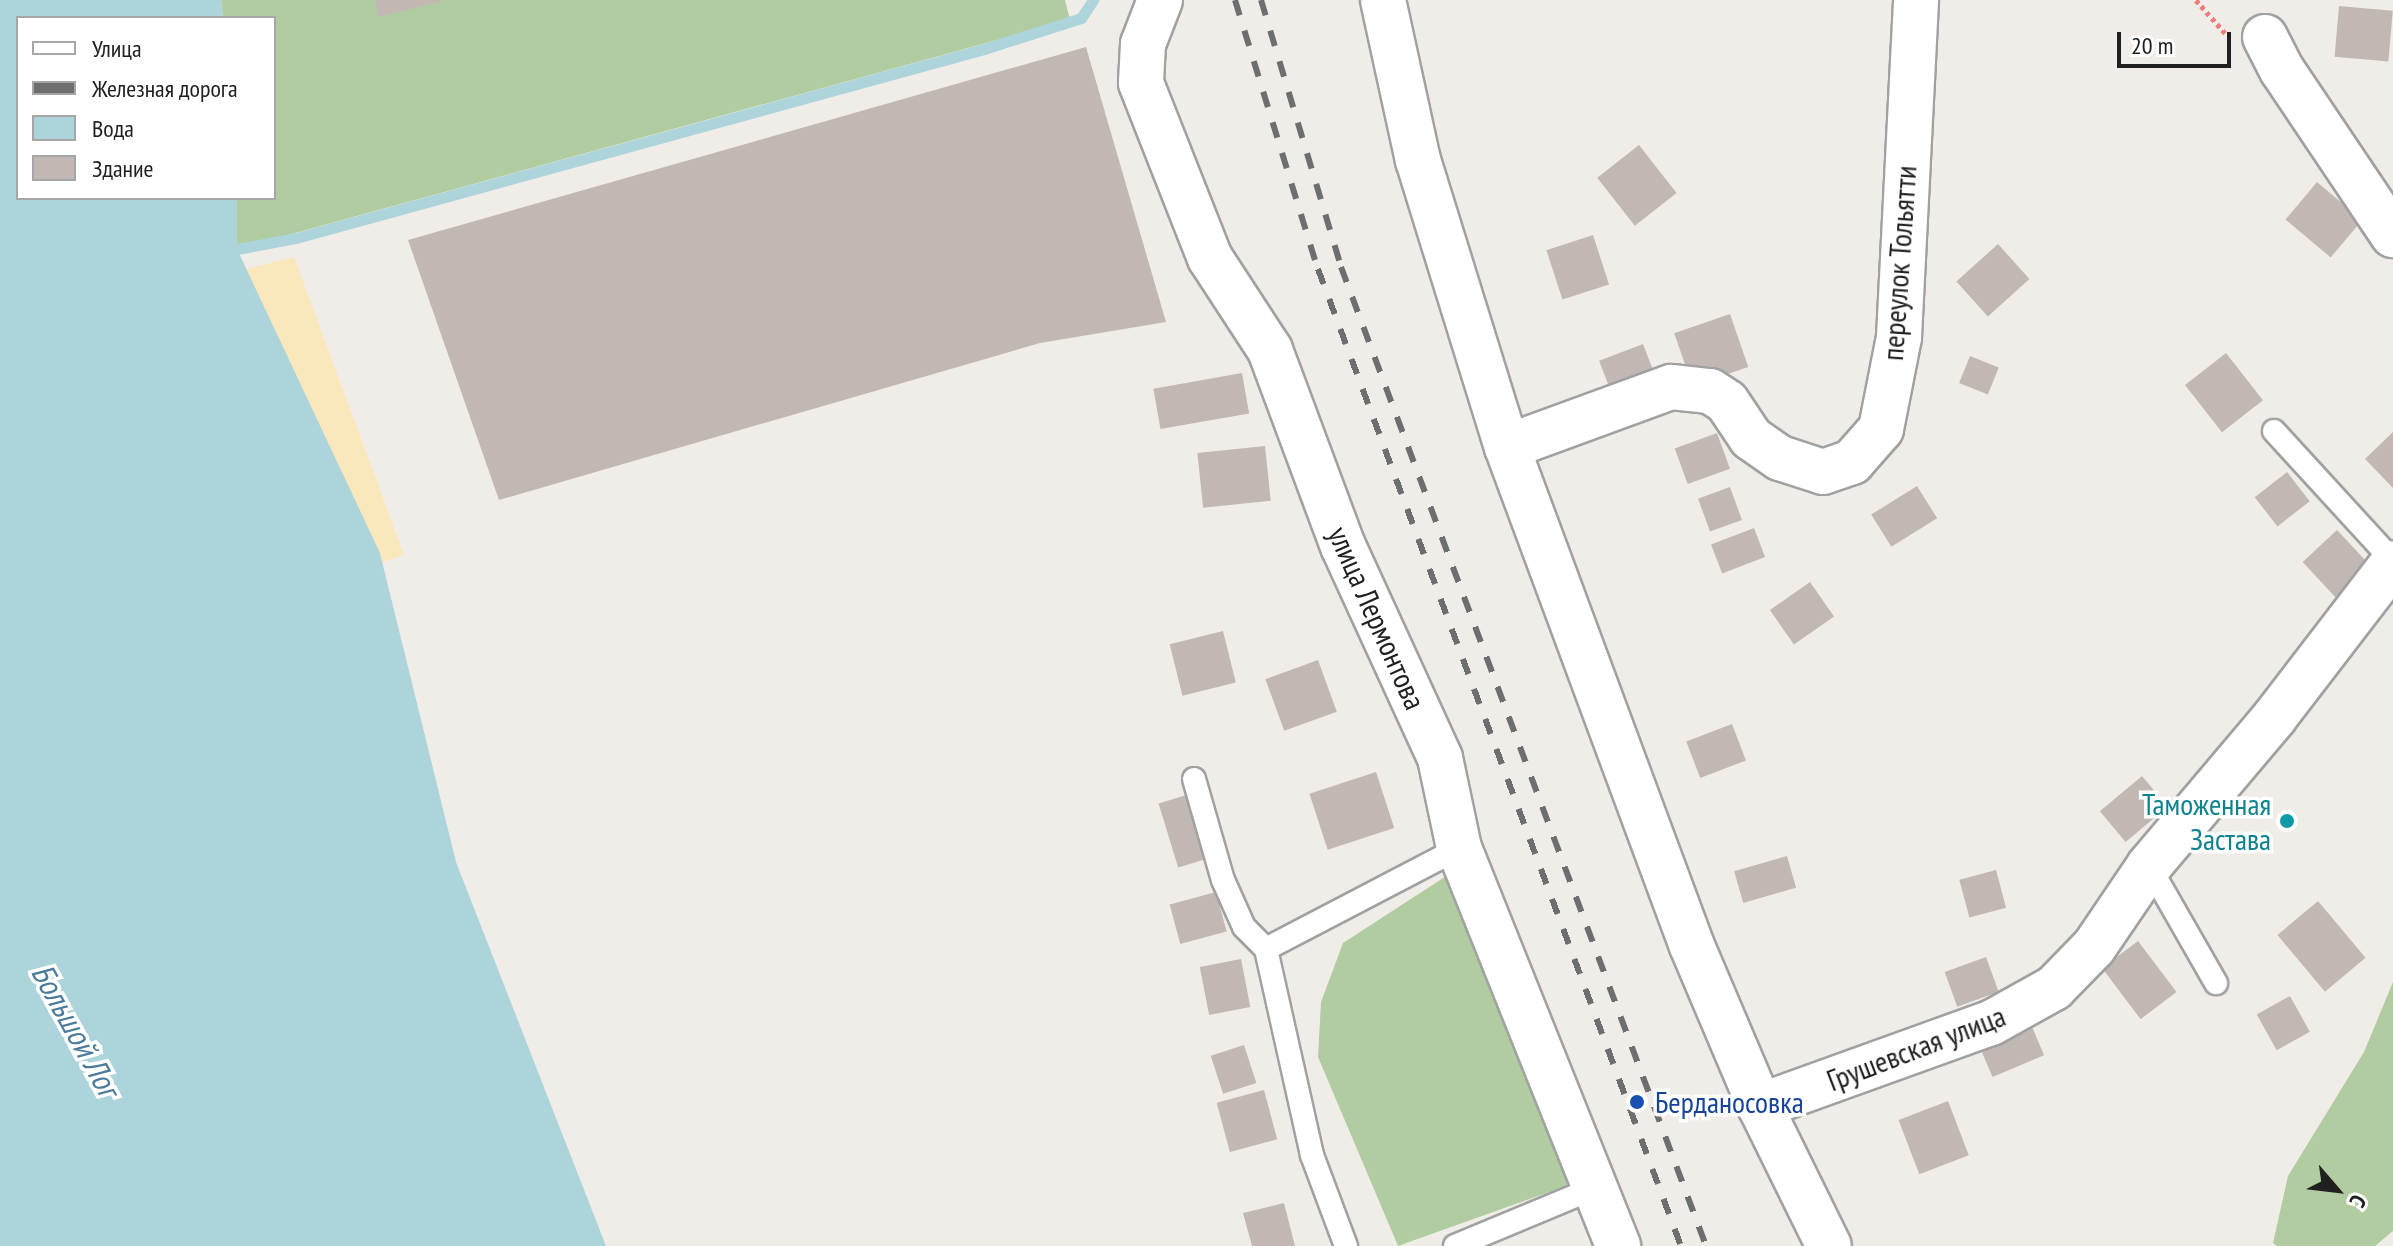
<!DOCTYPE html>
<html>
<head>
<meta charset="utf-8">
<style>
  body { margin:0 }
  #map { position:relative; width:2393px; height:1246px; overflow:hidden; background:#f0ede8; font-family:"PT Sans Narrow",sans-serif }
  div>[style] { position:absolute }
  .forest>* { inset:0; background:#b1cca0 }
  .sand>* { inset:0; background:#fae8bc }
  .water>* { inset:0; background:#acd4da }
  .stream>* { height:11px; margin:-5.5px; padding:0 5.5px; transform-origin:5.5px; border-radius:5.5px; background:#acd4da }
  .building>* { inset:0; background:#c1b8b4; transform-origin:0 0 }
  .path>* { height:5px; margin-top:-2.5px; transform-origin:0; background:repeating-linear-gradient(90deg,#f07b79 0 4px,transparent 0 8px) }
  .roads { filter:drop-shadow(2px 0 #a1a1a1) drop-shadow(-2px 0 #a1a1a1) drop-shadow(0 2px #a1a1a1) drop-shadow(0 -2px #a1a1a1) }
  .service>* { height:22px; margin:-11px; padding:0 11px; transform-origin:11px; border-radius:11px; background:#fff }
  .minor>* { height:44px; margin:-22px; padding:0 22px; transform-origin:22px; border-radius:22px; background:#fff }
  .rail>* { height:6px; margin-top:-3px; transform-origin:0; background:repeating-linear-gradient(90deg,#6e6e6e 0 16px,transparent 0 32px) }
  .dots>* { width:22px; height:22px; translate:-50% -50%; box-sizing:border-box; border:4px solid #fff; border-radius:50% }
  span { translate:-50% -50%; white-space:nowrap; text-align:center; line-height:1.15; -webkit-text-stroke:7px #fff; paint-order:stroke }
  .street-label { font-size:30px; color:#202020 }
  .culture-label { font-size:30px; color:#0d838f }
  .right { translate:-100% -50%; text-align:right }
  .transit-label { font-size:30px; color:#164399 }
  .left { translate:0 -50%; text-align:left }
  .water-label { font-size:32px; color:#4c7a9b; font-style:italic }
  .legend { position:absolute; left:16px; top:16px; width:260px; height:184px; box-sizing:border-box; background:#fff; border:2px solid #a6a6a6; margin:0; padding:10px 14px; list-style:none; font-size:24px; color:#202020 }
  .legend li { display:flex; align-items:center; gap:16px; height:40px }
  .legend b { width:40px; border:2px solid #a6a6a6 }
  .north { position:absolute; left:2297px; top:1150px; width:80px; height:80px; -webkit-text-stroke:6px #fff; paint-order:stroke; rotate:118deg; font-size:22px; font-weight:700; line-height:32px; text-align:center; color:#202020 }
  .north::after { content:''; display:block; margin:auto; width:28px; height:36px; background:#202020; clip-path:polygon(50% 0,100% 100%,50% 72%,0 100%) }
  .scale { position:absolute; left:2117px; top:32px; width:114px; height:36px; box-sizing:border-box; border:4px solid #202020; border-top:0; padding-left:10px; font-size:24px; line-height:28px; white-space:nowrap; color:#202020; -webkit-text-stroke:6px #fff; paint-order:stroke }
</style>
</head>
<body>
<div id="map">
  <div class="forest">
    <div style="clip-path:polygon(221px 0,1065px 0,1070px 20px,237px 249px,237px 198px,274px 198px,274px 18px,223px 18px)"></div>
    <div style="clip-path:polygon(1457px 869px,1583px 1180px,1398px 1246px,1318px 1057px,1321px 1002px,1343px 943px)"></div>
    <div style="clip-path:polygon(2393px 982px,2393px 1231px,2375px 1246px,2277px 1246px,2273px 1243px,2288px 1176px,2364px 1052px)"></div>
  </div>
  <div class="sand">
    <div style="clip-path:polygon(294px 257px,404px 555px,338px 577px,205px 279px)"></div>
  </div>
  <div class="water">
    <div style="clip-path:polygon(0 0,221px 0,223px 18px,18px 18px,18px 198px,237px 198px,237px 249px,380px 553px,456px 862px,606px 1246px,0 1246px)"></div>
  </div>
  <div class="stream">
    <div style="left:237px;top:249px;width:60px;rotate:-10.6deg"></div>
    <div style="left:296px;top:238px;width:713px;rotate:-15.36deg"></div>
    <div style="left:984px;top:49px;width:102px;rotate:-17.7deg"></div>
    <div style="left:1081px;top:18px;width:22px;rotate:-56deg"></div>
  </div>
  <div class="building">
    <div style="clip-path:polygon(375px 0,442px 0,442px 1px,378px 17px)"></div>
    <div style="left:2339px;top:6px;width:54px;height:51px;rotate:5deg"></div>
    <div style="clip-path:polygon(1086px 47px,1166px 322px,1040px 343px,499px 500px,408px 240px)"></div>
    <div style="left:1639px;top:145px;width:61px;height:53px;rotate:52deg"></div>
    <div style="left:2317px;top:182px;width:59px;height:49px;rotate:40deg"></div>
    <div style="left:1593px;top:235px;width:52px;height:49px;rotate:72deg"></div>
    <div style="left:1998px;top:244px;width:47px;height:56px;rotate:48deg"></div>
    <div style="left:1730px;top:314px;width:56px;height:59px;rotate:71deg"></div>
    <div style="left:1643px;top:344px;width:45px;height:47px;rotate:69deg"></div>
    <div style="left:2226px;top:353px;width:60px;height:52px;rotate:52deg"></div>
    <div style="left:1970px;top:356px;width:31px;height:29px;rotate:22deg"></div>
    <div style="left:1242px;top:373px;width:41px;height:90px;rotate:80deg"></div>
    <div style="clip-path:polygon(2393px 432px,2393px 488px,2365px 459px)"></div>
    <div style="left:1717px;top:433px;width:38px;height:45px;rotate:70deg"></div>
    <div style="left:1265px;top:446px;width:55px;height:68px;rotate:84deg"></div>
    <div style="left:2287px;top:472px;width:37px;height:41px;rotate:52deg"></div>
    <div style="left:1917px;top:486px;width:38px;height:54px;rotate:58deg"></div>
    <div style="left:1730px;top:487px;width:35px;height:34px;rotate:70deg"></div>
    <div style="left:1754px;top:528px;width:31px;height:46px;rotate:69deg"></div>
    <div style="left:2337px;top:530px;width:48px;height:47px;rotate:47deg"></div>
    <div style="left:1810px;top:582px;width:42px;height:49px;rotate:55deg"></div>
    <div style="left:1223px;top:631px;width:53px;height:55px;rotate:76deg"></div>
    <div style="left:1318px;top:660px;width:55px;height:56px;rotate:70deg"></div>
    <div style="left:1732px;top:724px;width:39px;height:49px;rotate:69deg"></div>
    <div style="left:1376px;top:772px;width:59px;height:70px;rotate:72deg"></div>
    <div style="left:2142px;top:776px;width:40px;height:55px;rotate:50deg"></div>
    <div style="left:1193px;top:793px;width:67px;height:36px;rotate:73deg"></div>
    <div style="left:1787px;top:856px;width:33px;height:55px;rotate:74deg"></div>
    <div style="left:1996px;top:870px;width:39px;height:38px;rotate:75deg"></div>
    <div style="left:1216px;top:892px;width:41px;height:48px;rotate:75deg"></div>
    <div style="left:2318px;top:901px;width:74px;height:53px;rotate:50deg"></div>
    <div style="left:2138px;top:941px;width:64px;height:45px;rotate:53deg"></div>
    <div style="left:1986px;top:957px;width:37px;height:44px;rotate:70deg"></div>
    <div style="left:1241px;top:959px;width:49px;height:42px;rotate:79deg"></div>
    <div style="left:2290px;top:996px;width:41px;height:38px;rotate:61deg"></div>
    <div style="left:2030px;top:1022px;width:36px;height:56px;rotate:67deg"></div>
    <div style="left:1244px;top:1045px;width:40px;height:35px;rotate:72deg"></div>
    <div style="left:1264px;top:1090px;width:51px;height:49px;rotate:75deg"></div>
    <div style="left:1948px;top:1101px;width:58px;height:53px;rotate:69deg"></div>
    <div style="clip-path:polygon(1284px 1203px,1295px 1246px,1252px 1246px,1243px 1213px)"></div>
  </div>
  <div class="path">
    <div style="left:2196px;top:0;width:44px;rotate:48.7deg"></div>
  </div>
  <div class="roads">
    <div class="service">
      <div style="left:2274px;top:431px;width:176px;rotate:47.5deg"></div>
      <div style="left:1194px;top:779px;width:105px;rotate:74deg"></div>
      <div style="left:1223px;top:880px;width:51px;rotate:65.9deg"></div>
      <div style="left:1244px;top:927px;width:31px;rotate:45deg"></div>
      <div style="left:2149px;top:866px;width:135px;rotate:60.2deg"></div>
      <div style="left:1346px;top:1246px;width:97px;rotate:-110.5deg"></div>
      <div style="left:1312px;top:1155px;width:211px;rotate:-102.6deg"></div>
      <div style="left:1266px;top:949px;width:218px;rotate:-27.6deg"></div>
      <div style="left:1455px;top:1246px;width:154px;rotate:-22.6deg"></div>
    </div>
    <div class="minor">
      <div style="left:1160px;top:0;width:47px;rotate:111.1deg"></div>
      <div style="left:1143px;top:44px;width:39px;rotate:93deg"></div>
      <div style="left:1141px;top:83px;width:188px;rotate:68.5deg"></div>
      <div style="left:1210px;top:258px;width:110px;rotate:56.9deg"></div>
      <div style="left:1270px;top:350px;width:209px;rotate:69.6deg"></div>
      <div style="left:1343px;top:546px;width:233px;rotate:65.4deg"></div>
      <div style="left:1440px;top:758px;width:92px;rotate:78.1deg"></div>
      <div style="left:1459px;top:848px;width:429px;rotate:68.2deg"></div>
      <div style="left:1383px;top:0;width:164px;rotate:77.7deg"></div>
      <div style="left:1418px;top:160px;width:300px;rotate:72.8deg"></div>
      <div style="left:1507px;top:447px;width:532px;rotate:69.66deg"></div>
      <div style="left:1692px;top:946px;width:174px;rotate:67deg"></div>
      <div style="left:1760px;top:1106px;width:156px;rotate:63.8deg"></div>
      <div style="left:2265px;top:37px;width:37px;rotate:63deg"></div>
      <div style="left:2282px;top:70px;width:199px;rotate:56.1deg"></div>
      <div style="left:1507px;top:447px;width:175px;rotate:-20.1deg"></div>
      <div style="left:1671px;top:387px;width:39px;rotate:6deg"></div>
      <div style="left:1710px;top:391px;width:20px;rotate:33deg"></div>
      <div style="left:1727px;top:402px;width:43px;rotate:56.3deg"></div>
      <div style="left:1751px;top:438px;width:35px;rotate:35deg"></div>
      <div style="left:1780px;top:458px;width:45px;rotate:18deg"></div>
      <div style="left:1823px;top:472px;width:31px;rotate:-19deg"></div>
      <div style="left:1852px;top:462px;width:44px;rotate:-48.7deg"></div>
      <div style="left:1881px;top:429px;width:94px;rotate:-78.9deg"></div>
      <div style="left:1899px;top:337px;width:337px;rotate:-87.1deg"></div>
      <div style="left:1760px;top:1106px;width:245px;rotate:-19.8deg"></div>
      <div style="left:1991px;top:1023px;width:72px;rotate:-29.1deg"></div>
      <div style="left:2054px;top:988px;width:57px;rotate:-45.7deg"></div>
      <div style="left:2094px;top:947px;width:98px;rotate:-55.8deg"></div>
      <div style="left:2149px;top:866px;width:194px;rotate:-49.8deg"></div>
      <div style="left:2274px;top:718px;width:195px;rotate:-52.5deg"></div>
    </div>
  </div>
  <div class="rail">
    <div style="left:1235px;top:0;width:282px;rotate:72.9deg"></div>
    <div style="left:1318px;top:269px;width:1042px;rotate:69.62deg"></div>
    <div style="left:1261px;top:0;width:279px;rotate:73.3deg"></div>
    <div style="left:1341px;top:267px;width:1045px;rotate:69.55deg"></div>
  </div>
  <div class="dots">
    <div style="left:2287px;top:821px;background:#0f9aa8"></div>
    <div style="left:1637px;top:1102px;background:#1a4fb4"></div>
  </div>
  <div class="street-label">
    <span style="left:1899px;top:263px;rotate:-86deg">переулок Тольятти</span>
    <span style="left:1377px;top:618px;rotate:66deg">улица Лермонтова</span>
    <span style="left:1916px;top:1048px;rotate:-21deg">Грушевская улица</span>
  </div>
  <div class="culture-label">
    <span class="right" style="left:2271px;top:821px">Таможенная<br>Застава</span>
  </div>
  <div class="transit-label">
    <span class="left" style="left:1655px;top:1102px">Берданосовка</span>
  </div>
  <div class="water-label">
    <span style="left:76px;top:1030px;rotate:61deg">Большой Лог</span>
  </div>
  <ul class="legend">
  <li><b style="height:10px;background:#fff"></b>Улица</li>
  <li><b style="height:10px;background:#6e6e6e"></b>Железная дорога</li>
  <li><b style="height:22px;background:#acd4da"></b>Вода</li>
  <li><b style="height:22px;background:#c1b8b4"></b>Здание</li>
  </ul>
  <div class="north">С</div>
  <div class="scale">20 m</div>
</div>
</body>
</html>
